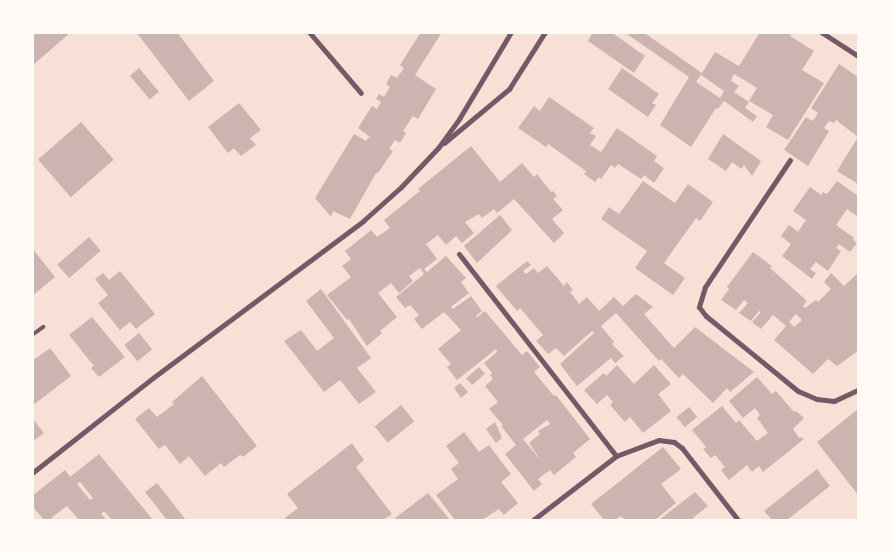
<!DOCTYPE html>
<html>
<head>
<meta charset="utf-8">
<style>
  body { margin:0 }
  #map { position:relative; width:891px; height:553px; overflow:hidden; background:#f7e1d7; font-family:Inter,sans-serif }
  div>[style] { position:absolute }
  .building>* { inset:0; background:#ccb4b1; transform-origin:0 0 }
  .service>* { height:4px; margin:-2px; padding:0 2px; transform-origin:2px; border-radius:2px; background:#755966 }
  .minor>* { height:5px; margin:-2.5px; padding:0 2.5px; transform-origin:2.5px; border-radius:2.5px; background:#755966 }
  span { translate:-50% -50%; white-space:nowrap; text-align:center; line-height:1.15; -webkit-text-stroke:4.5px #fffaf5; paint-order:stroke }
  .frame { position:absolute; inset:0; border:34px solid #fffaf5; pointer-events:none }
</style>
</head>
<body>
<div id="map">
  <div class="building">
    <div style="clip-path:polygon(71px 32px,32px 66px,32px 33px)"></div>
    <div style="clip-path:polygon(136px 32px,177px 32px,214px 81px,189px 101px)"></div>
    <div style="clip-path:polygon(421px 32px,442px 32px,415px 75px,436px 89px,418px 119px,413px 116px,403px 131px,406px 133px,400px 143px,395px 140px,389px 149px,393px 151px,378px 173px,376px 173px,350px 219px,333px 211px,331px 217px,315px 198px,354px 134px,366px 141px,369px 137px,374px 140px,358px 128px,372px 106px,377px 109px,381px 102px,376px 99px,379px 94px,384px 97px,390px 87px,386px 84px,391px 75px,397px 78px,404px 68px,400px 65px)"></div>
    <div style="clip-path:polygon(593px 32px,611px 32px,645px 56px,634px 73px,588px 41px)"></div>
    <div style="clip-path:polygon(evenodd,624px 32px,643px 32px,702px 73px,715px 52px,739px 66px,760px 32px,788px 32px,791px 34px,790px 36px,814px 51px,802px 70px,824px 83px,788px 140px,766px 127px,773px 115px,749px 101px,757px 88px,734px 74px,731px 81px,739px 86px,734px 92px,749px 102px,745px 108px,757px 116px,753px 122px,724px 101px,718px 109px,716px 108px,691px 147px,660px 125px,689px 77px,624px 32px,701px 75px,724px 91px,720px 98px,696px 82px,701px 75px)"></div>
    <div style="clip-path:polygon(839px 64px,858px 77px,858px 184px,837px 171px,858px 137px,836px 120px,834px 123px,829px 121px,824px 128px,829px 131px,808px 166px,784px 150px,806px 117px,813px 121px,818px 113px,811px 108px)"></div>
    <div style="left:139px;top:68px;width:31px;height:12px;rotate:50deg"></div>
    <div style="clip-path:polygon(622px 68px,659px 94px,652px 103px,656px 105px,648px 117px,608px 89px)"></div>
    <div style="clip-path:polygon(549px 97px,594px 128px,590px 133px,596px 136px,590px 145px,601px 152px,617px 128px,657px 156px,654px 161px,664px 168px,654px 183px,644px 175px,641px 179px,618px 164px,615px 168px,611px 165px,601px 179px,599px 177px,595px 182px,584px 174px,586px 171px,548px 144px,546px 147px,518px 128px,534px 106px,540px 111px)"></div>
    <div style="clip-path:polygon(239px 103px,261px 130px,250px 138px,256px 145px,241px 156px,234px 148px,228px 153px,208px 127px)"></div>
    <div style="left:81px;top:122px;width:50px;height:57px;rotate:49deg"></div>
    <div style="clip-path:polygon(723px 134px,761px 161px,752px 176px,744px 165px,741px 169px,732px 162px,726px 171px,708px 159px)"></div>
    <div style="clip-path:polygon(evenodd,471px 146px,500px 182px,522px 163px,534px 177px,537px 174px,551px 192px,553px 191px,557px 196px,553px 199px,563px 210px,552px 219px,564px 233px,554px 243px,514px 199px,497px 213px,494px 209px,482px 218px,479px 214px,465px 222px,474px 233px,462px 243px,456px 236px,446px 245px,438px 235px,426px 244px,437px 259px,424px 269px,427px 272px,446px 256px,466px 278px,461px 282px,469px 293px,451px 307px,453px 309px,471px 296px,482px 311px,476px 316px,477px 317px,485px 311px,522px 355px,527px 351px,540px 367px,534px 372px,554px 396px,556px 395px,590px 439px,573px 453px,576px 457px,554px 475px,550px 470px,538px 479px,542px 484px,534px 491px,505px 454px,516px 445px,501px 426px,503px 425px,489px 409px,498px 402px,485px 386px,493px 379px,490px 375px,492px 373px,484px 363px,497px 352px,496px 349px,457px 380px,447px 367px,451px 364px,438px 349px,461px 330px,444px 312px,422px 329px,414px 319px,419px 315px,410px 305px,405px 308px,396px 297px,424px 274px,420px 268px,409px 276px,413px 281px,399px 293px,391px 283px,378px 293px,397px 317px,380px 331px,382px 333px,367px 346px,349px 319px,347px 320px,327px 295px,351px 277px,342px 266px,351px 259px,345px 251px,371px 230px,377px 237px,390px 228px,384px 220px,420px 191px,418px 189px,471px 146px,547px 420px,550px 424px,538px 431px,540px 434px,529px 443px,541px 461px,523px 439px,547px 420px)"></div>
    <div style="clip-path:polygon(643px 181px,675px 203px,688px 184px,713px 202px,700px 221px,696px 218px,664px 263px,685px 278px,673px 295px,635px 268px,647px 251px,601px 219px,609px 207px,619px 214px)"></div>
    <div style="clip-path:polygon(837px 181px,858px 196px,858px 217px,847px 209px,836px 225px,854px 238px,853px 240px,857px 243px,850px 252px,839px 244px,836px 248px,841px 251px,828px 271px,816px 262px,810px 269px,816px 273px,812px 279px,782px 256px,791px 244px,781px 236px,789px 225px,798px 232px,806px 220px,793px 211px,810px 187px,821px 195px,823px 192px,827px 194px)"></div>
    <div style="clip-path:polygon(500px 215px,512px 230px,477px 263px,464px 246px)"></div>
    <div style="left:89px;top:237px;width:18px;height:42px;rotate:49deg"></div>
    <div style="clip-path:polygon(32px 248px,55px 277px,32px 296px)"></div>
    <div style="clip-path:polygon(evenodd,753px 252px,772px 266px,770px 268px,807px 301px,803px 306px,805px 308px,816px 300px,818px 302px,831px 289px,824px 282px,831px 273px,844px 286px,858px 273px,858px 351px,837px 366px,828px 359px,813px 374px,774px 340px,786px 326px,773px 315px,761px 329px,752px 322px,761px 312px,759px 311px,751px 321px,739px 313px,748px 303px,744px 300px,736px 310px,721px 300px,729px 289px,727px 287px,753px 252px,796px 314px,802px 320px,794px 327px,789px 322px,796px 314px)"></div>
    <div style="clip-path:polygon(527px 261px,531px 265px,523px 271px,526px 274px,534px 268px,538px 273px,547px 266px,564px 286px,567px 282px,573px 290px,570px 292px,579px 304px,587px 297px,599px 311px,614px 297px,623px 306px,636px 294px,653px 307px,644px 314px,674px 348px,695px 327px,754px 372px,730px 392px,727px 388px,713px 403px,683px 374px,679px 378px,661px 359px,659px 361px,616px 313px,601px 326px,614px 342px,612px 344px,624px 356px,615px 363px,611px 358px,577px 386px,560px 364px,594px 333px,592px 331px,564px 356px,556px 348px,548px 354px,536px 341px,543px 335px,520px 308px,517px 311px,496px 286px)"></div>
    <div style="clip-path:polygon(120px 271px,155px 314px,136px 329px,130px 322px,120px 330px,98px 303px,108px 295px,95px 279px,103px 273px,109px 280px)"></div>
    <div style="clip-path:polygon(321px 289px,371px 358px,357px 368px,376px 392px,359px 404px,340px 380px,324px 392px,284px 341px,301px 330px,332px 370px,317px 351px,334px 338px,306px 301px)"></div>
    <div style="clip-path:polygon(92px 317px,125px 357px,99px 377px,91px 368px,94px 366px,69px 335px)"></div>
    <div style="left:139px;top:333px;width:21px;height:19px;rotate:51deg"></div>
    <div style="clip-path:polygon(50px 348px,71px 376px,32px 406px,32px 361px)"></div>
    <div style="clip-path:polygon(617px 365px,634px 384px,654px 365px,671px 384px,658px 394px,671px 411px,643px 433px,630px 417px,625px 422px,610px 405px,613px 402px,607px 395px,597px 404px,584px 390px,604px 373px,606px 376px)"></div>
    <div style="left:479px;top:367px;width:9px;height:17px;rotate:49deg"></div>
    <div style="clip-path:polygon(202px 376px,257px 446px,243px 457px,240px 455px,224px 467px,221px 463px,205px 476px,189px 456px,180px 464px,165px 445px,159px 449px,135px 419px,149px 408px,157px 417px,174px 404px,172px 402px)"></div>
    <div style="clip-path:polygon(757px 377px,772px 394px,776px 391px,794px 412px,796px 411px,804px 418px,793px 429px,799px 438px,801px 437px,804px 439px,763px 472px,759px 466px,752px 472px,747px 465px,729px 480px,721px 470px,725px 467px,715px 455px,711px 458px,703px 449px,706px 447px,692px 430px,722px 406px,736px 423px,739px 420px,757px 441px,768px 433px,757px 418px,760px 415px,755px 408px,743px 418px,729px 401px)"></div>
    <div style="clip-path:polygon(460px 383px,468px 392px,461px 398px,454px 388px)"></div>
    <div style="left:401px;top:405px;width:21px;height:34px;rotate:51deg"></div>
    <div style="left:689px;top:407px;width:13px;height:16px;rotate:51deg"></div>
    <div style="clip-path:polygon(858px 409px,858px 495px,817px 442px)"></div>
    <div style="clip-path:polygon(32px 418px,44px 433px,32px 442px)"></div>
    <div style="clip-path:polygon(495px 422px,502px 438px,496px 443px,486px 429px)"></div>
    <div style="clip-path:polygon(464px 432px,479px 452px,489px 445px,511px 474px,501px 482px,518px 503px,504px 515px,499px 509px,482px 520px,455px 520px,436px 495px,458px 479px,451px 469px,459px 463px,446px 446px)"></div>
    <div style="clip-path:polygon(352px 443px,364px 460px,356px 467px,392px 514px,383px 520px,287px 520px,285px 518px,298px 508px,287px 494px)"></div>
    <div style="clip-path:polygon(663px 447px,681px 469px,661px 484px,676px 503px,655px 520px,625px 520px,621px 516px,615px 520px,604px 520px,591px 504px)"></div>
    <div style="clip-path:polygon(evenodd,99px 454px,153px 520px,112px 520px,104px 511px,101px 514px,107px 520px,79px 520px,67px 506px,51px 518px,53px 520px,44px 520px,32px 506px,32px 496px,65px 470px,70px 477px,99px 454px,80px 482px,93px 498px,90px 500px,77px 484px,80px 482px)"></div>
    <div style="clip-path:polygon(817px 469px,830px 486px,787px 520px,772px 520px,764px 511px)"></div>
    <div style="clip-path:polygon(157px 483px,186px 520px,167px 520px,145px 492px)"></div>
    <div style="clip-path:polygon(695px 492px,708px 506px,693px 518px,695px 520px,659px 520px)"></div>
    <div style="clip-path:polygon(428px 493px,450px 520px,397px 520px,395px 518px)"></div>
  </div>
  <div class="service">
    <div style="left:32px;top:335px;width:14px;rotate:-36deg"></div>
  </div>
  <div class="minor">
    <div style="left:309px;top:32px;width:80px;rotate:49.6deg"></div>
    <div style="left:821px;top:32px;width:44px;rotate:33deg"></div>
    <div style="left:444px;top:143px;width:85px;rotate:-39.7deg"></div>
    <div style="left:509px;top:89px;width:67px;rotate:-57.7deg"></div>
    <div style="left:790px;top:160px;width:153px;rotate:123.8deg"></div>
    <div style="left:705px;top:287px;width:21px;rotate:107deg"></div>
    <div style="left:699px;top:307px;width:11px;rotate:52deg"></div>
    <div style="left:706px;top:316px;width:119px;rotate:39.2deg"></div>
    <div style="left:798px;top:391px;width:21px;rotate:23deg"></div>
    <div style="left:817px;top:399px;width:17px;rotate:7deg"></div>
    <div style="left:834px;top:401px;width:26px;rotate:-25deg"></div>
    <div style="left:459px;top:254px;width:256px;rotate:52.1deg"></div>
    <div style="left:32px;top:473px;width:155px;rotate:-38.2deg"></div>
    <div style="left:154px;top:377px;width:261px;rotate:-36.7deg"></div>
    <div style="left:363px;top:221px;width:51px;rotate:-41.8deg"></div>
    <div style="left:401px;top:187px;width:54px;rotate:-46.5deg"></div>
    <div style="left:438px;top:148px;width:36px;rotate:-54deg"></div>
    <div style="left:459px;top:119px;width:101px;rotate:-59.1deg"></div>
    <div style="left:533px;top:520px;width:105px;rotate:-37.6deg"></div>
    <div style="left:616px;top:456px;width:46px;rotate:-20.4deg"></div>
    <div style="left:659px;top:440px;width:15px;rotate:8deg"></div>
    <div style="left:674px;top:442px;width:10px;rotate:37deg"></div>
    <div style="left:682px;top:448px;width:91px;rotate:52.1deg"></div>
  </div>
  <div class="frame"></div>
</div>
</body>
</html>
